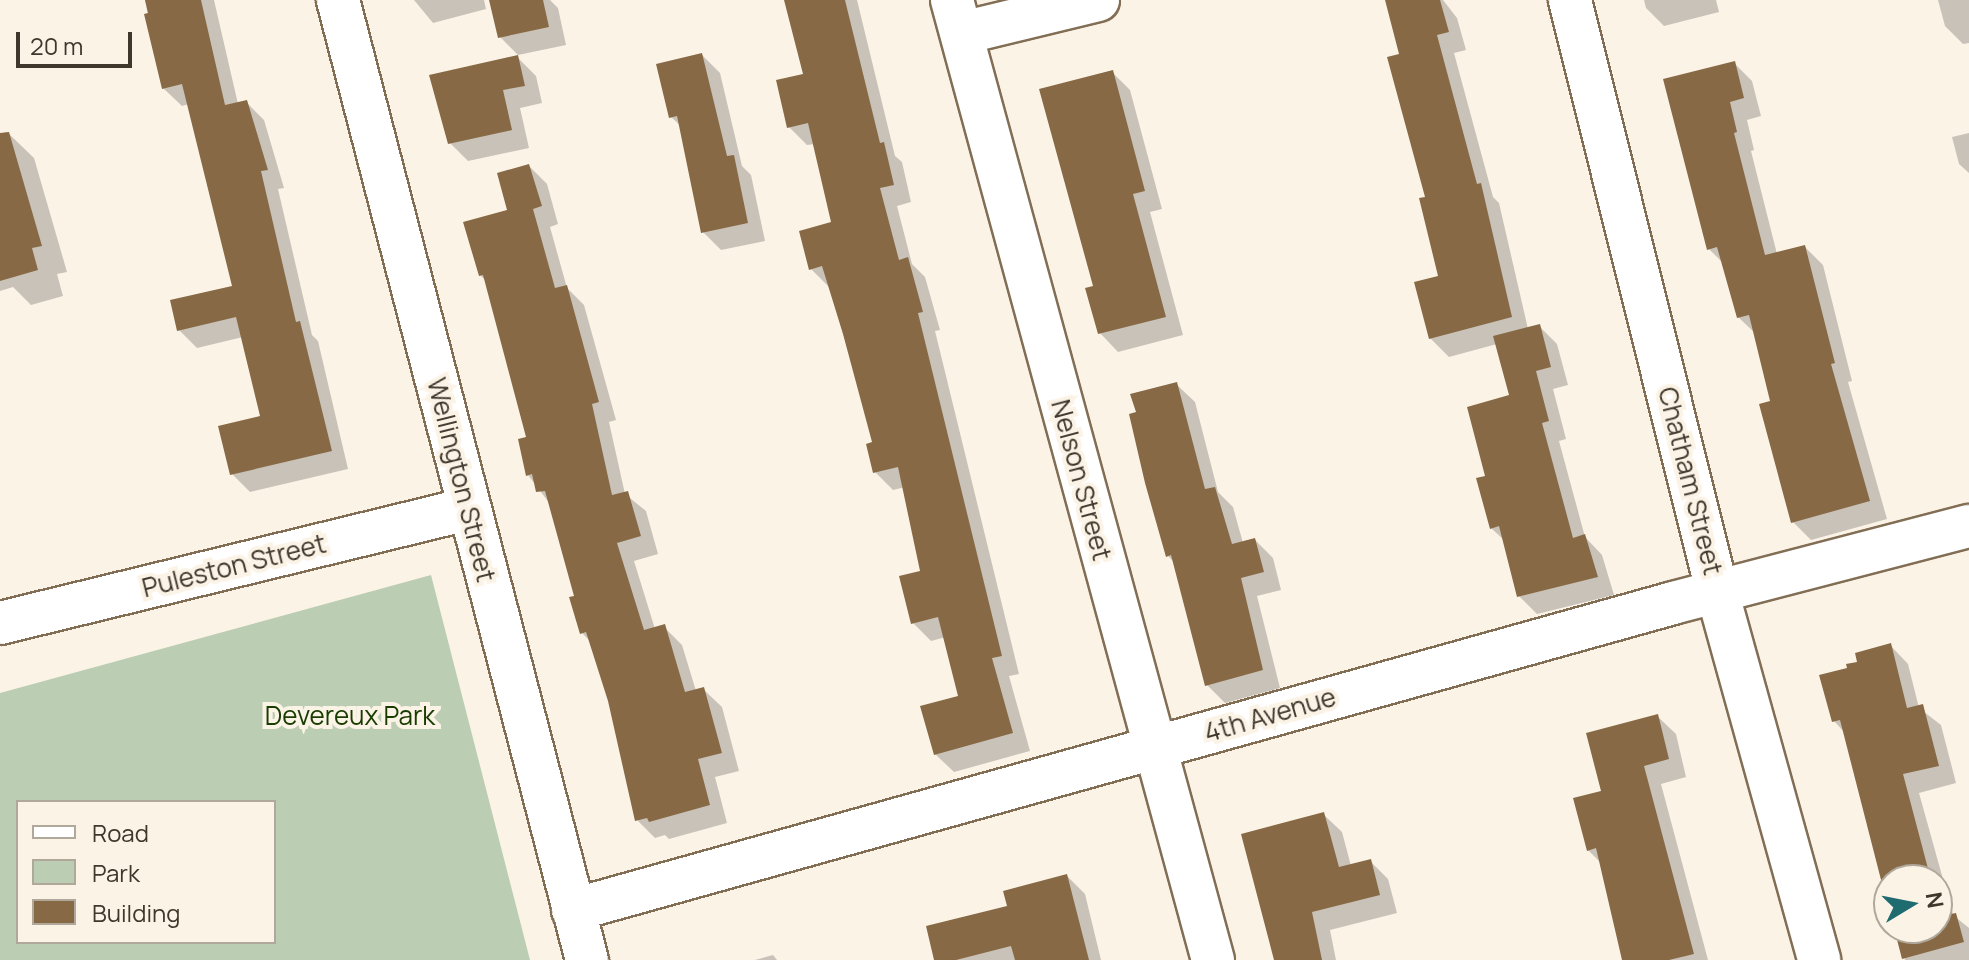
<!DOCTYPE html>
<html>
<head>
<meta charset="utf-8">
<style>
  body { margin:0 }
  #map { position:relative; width:1969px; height:960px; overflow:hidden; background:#fcf3e7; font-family:Manrope,sans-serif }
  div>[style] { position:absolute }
  .green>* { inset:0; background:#bbcdb2 }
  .shadow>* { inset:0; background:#0003 }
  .building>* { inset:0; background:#876a45 }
  .roads { filter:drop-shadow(2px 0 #826e55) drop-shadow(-2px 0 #826e55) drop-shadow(0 2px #826e55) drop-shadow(0 -2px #826e55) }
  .minor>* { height:42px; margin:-21px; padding:0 21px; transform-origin:21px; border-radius:21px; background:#fff }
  span { translate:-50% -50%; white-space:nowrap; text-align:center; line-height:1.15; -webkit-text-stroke:8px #fcf3e7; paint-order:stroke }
  .street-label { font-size:26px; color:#40372c }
  .park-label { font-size:26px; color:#193c00 }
  .legend { position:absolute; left:16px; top:800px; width:260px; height:144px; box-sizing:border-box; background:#fcf3e7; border:2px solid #b1a89c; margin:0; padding:10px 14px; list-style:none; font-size:24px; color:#40372c }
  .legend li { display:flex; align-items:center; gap:16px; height:40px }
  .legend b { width:40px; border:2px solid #b1a89c }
  .north { position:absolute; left:1873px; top:864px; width:80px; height:80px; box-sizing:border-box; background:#fcf3e7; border:2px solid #b1a89c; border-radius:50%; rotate:80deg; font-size:22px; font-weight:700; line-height:32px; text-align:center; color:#40372c }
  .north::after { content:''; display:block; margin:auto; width:28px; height:36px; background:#1e6b70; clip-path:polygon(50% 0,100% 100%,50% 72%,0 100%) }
  .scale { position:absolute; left:16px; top:32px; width:116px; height:36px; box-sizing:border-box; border:4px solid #40372c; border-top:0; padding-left:10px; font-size:24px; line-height:28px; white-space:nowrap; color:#40372c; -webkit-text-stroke:6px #fcf3e7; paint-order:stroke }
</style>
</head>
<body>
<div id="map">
  <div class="green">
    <div style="clip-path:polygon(evenodd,431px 575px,530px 960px,0 960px,0 693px,431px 575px,18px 802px,274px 802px,274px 942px,18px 942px,18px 802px)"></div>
  </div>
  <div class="shadow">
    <div style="clip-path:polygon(145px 0,214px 0,238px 104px,246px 102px,264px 120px,284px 188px,278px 189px,312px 335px,318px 341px,348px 469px,250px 492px,232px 474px,262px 418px,243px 337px,197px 348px,179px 330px,235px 287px,189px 104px,182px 106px,163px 88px)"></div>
    <div style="clip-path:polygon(414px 0,484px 0,486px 9px,433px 23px)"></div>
    <div style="clip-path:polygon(495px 0,550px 0,558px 8px,566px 45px,518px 55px,500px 37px)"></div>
    <div style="clip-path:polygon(786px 0,857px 0,895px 156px,902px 162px,911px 202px,897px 206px,912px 264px,925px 277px,940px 330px,935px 331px,1019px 674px,1009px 676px,1030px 751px,954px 772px,935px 754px,960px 697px,946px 637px,931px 641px,913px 623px,923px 572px,905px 487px,893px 490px,875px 472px,875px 444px,830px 288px,811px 269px,833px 224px,815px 144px,807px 145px,789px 127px,805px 75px)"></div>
    <div style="clip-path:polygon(1387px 0,1443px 0,1457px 18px,1466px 50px,1454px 53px,1493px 197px,1499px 203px,1528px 329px,1539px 326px,1557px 344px,1568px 385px,1553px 389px,1566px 439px,1559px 441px,1585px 537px,1602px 555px,1614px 595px,1537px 614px,1519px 596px,1505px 541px,1491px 528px,1488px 477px,1511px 396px,1497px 344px,1449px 357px,1430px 338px,1440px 277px,1402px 55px)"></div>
    <div style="clip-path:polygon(1644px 0,1716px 0,1719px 12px,1664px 26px,1646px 8px)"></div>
    <div style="clip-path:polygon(1938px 0,1969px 0,1969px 43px,1963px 44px,1945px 26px)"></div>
    <div style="clip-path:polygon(702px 55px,720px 73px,742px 166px,751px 175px,765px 241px,721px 250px,703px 232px,682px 127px,671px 117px)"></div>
    <div style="clip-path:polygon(518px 58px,536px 76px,542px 103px,520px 108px,529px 148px,468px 161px,450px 143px)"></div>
    <div style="clip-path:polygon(1734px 63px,1752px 81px,1761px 116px,1747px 120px,1754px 150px,1751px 151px,1777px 254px,1805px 247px,1823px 265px,1852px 381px,1848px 382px,1887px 519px,1811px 540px,1793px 522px,1772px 402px,1756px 334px,1738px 317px,1723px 263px,1709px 249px)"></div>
    <div style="clip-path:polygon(1112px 72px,1130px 90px,1162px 209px,1150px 212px,1183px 335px,1118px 352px,1100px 333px,1095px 288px)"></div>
    <div style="clip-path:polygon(7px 132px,34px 158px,67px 272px,57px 274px,63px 296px,31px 305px,13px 287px,0 291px,0 134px)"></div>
    <div style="clip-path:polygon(1969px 133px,1969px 173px,1959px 164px,1952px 137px)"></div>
    <div style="clip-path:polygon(529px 166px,547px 184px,558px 224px,550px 227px,567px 288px,584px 305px,616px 420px,609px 422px,625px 494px,646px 511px,658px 554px,634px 561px,655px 629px,664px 627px,682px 645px,696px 691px,703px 689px,722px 707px,739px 771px,715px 777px,727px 823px,669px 839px,665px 835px,655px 838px,637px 820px,610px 700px,592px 643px,582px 633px,576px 597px,550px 504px,528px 475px,528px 439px,487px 282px,480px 275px)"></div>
    <div style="clip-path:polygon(1176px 384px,1195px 402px,1218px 492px,1233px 507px,1243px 543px,1255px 540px,1273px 558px,1281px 590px,1257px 596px,1280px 688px,1225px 703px,1207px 685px,1174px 562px,1168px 556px)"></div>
    <div style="clip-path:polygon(1890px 645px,1908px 664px,1919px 708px,1941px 725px,1956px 783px,1919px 793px,1953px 915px,1969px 928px,1969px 960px,1905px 960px,1897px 928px,1937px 928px,1937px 880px,1889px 880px,1889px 899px,1845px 733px,1834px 721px,1849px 670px)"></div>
    <div style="clip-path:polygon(1657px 716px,1676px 734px,1686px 777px,1661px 784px,1708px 960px,1624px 960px,1601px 863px,1588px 850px,1604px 792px)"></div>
    <div style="clip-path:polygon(1323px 814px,1342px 832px,1351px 866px,1370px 861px,1388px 879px,1397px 913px,1330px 930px,1336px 960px,1276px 960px)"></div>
    <div style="clip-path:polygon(1067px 876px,1085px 894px,1101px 960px,937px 960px,1009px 907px)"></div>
    <div style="clip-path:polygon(773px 955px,777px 960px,755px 960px)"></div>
  </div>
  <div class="building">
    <div style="clip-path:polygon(145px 0,201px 0,225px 105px,247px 100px,268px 170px,261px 171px,296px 322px,300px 321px,332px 451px,230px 475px,218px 426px,260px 416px,236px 317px,177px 331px,170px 300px,232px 286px,182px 84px,162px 89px,144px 14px,148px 13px)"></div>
    <div style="clip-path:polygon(489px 0,543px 0,549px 27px,498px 38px)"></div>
    <div style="clip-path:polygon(784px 0,845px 0,880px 143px,884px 142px,894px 185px,880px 188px,899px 260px,908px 257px,923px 312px,918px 313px,1002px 656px,992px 658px,1013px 733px,934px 755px,920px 706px,958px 696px,938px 617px,911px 624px,899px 576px,920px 571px,898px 467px,873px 473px,866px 444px,872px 442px,843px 334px,822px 266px,809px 270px,799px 231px,831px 222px,808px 123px,787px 128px,776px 80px,803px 74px)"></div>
    <div style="clip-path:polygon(1385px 0,1440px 0,1449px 32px,1437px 35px,1477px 184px,1481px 183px,1512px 317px,1429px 339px,1414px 282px,1438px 276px,1419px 198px,1425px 197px,1387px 57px,1399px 54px)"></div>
    <div style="clip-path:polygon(702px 53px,727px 156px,734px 155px,748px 223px,701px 233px,677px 116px,669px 118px,656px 64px)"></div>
    <div style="clip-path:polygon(518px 55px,525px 86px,503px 90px,512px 130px,448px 144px,429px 75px)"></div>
    <div style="clip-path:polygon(1735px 61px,1744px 98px,1730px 102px,1737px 132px,1734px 133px,1765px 255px,1805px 245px,1835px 363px,1831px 364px,1870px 501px,1791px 523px,1759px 404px,1770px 401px,1749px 315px,1737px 318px,1717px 247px,1707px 250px,1663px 79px)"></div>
    <div style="clip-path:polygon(1113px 70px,1145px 191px,1133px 194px,1166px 317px,1098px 334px,1085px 288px,1093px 286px,1039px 89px)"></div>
    <div style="clip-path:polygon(9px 132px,42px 246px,32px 248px,38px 270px,0 281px,0 133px)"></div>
    <div style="clip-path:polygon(529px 164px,542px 206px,533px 209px,555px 288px,567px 285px,599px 402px,592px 404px,612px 495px,628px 491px,641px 536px,617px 543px,644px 630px,665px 624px,685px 692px,704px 687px,722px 753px,698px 759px,710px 805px,649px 822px,647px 818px,635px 821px,608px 701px,586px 632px,580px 634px,569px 597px,574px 596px,545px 491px,536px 492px,532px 474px,526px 476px,518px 439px,526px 437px,483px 275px,479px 276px,463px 222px,507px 210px,497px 173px)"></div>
    <div style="clip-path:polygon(1540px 324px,1551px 367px,1536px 371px,1549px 421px,1542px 423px,1573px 538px,1585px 534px,1598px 577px,1517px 597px,1499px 526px,1490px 529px,1476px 478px,1485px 476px,1467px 407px,1509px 395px,1493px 336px)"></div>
    <div style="clip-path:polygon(1177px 382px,1205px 489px,1215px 487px,1232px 544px,1255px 538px,1264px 572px,1241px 578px,1263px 670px,1205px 686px,1171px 555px,1166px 557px,1145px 483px,1129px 414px,1136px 412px,1130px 394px)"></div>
    <div style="clip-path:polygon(1891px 643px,1907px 708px,1923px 704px,1939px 766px,1903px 774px,1931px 880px,1889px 880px,1889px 911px,1840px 720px,1832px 722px,1819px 675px,1847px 668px,1846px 664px,1857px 662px,1855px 653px)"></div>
    <div style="clip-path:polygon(1658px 714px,1669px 759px,1644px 766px,1694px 954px,1669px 960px,1622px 960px,1596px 848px,1587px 851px,1573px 798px,1601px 791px,1586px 733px)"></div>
    <div style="clip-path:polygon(1324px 812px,1339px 867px,1371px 859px,1380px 895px,1312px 912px,1322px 960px,1274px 960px,1241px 834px)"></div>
    <div style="clip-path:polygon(1067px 874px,1089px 960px,1015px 960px,1011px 946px,956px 960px,934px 960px,926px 926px,1007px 906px,1003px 891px)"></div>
    <div style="clip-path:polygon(1937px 902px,1941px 916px,1956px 913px,1964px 942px,1902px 959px,1894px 928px,1937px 928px)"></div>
  </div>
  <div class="roads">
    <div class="minor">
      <div style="left:338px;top:0;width:992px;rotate:75.46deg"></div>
      <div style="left:952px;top:0;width:995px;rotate:74.79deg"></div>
      <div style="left:1570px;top:0;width:609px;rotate:76.03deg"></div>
      <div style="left:1717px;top:591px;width:383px;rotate:74.5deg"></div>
      <div style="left:962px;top:33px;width:140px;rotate:-13.6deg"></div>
      <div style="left:0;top:623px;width:482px;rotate:-13.7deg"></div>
      <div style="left:573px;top:910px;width:1142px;rotate:-15.59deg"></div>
      <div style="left:1673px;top:603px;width:306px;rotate:-14.6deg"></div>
    </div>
  </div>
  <div class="street-label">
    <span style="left:461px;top:480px;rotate:76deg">Wellington Street</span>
    <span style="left:1081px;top:480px;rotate:75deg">Nelson Street</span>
    <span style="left:1690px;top:481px;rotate:76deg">Chatham Street</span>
    <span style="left:234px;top:566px;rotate:-14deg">Puleston Street</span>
    <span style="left:1270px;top:715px;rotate:-16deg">4th Avenue</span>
  </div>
  <div class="park-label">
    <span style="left:350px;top:716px">Devereux Park</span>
  </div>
  <ul class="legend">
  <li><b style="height:10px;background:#fff"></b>Road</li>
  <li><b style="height:22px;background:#bbcdb2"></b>Park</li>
  <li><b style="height:22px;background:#876a45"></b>Building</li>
  </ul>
  <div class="north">N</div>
  <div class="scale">20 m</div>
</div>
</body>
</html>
